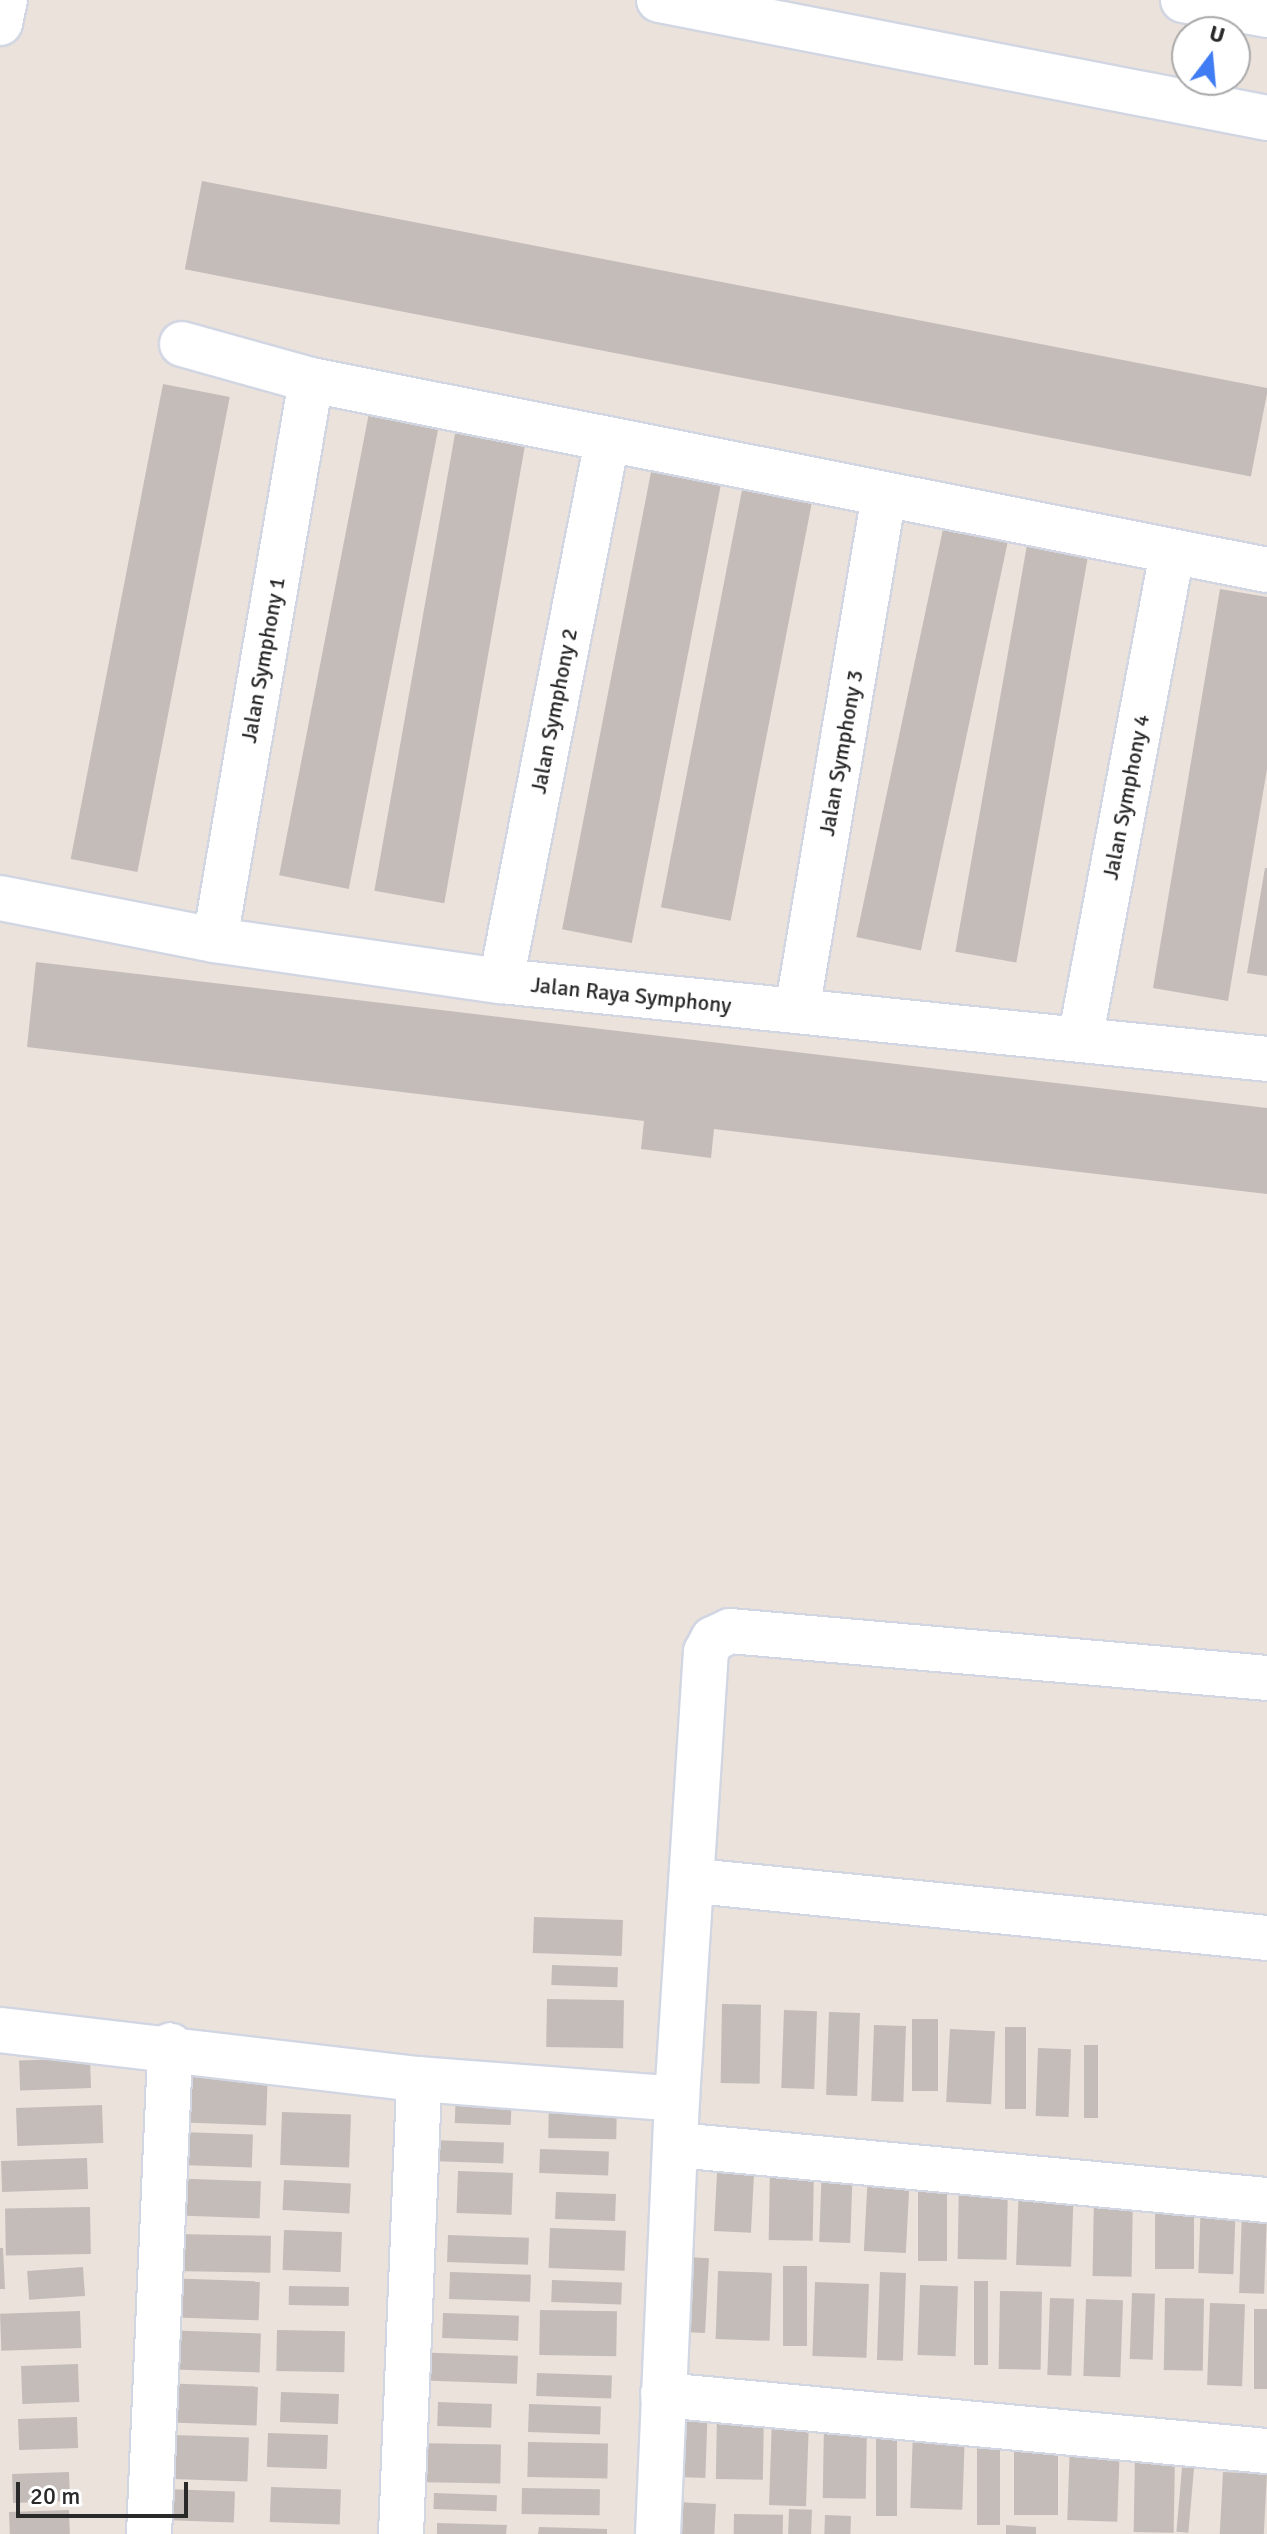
<!DOCTYPE html>
<html>
<head>
<meta charset="utf-8">
<style>
  body { margin:0 }
  #map { position:relative; width:1267px; height:2534px; overflow:hidden; background:#ebe2db; font-family:Signika,sans-serif }
  div>[style] { position:absolute }
  .building>* { inset:0; background:#c3bcb8; transform-origin:0 0 }
  .roads { filter:drop-shadow(2px 0 #d1d6e2) drop-shadow(-2px 0 #d1d6e2) drop-shadow(0 2px #d1d6e2) drop-shadow(0 -2px #d1d6e2) }
  .minor>* { height:44px; margin:-22px; padding:0 22px; transform-origin:22px; border-radius:22px; background:#fff }
  span { translate:-50% -50%; white-space:nowrap; text-align:center; line-height:1.15; -webkit-text-stroke:7px #fff; paint-order:stroke }
  .street-label { font-size:22px; color:#292929 }
  .north { position:absolute; left:1171px; top:16px; width:80px; height:80px; box-sizing:border-box; background:#fff; border:2px solid #a9a9a9; border-radius:50%; rotate:16deg; font-size:22px; font-weight:700; line-height:32px; text-align:center; color:#292929 }
  .north::after { content:''; display:block; margin:auto; width:28px; height:36px; background:#407cf3; clip-path:polygon(50% 0,100% 100%,50% 72%,0 100%) }
  .scale { position:absolute; left:16px; top:2482px; width:172px; height:36px; box-sizing:border-box; border:4px solid #292929; border-top:0; padding-left:10px; font-size:24px; line-height:28px; white-space:nowrap; color:#292929; -webkit-text-stroke:6px #fff; paint-order:stroke }
</style>
</head>
<body>
<div id="map">
  <div class="building">
    <div style="left:202px;top:181px;width:1086px;height:90px;rotate:11deg"></div>
    <div style="left:163px;top:384px;width:68px;height:484px;rotate:11deg"></div>
    <div style="left:369px;top:413px;width:71px;height:471px;rotate:11deg"></div>
    <div style="left:456px;top:428px;width:71px;height:470px;rotate:10deg"></div>
    <div style="left:652px;top:467px;width:71px;height:471px;rotate:11deg"></div>
    <div style="left:742px;top:490px;width:71px;height:425px;rotate:11deg"></div>
    <div style="left:943px;top:529px;width:66px;height:417px;rotate:12deg"></div>
    <div style="left:1027px;top:545px;width:62px;height:413px;rotate:10deg"></div>
    <div style="clip-path:polygon(1220px 589px,1267px 597px,1267px 769px,1228px 1001px,1153px 988px)"></div>
    <div style="clip-path:polygon(1265px 868px,1267px 868px,1267px 976px,1247px 973px)"></div>
    <div style="clip-path:polygon(36px 962px,1267px 1108px,1267px 1194px,714px 1129px,711px 1158px,641px 1149px,644px 1121px,27px 1047px)"></div>
    <div style="left:534px;top:1917px;width:89px;height:36px;rotate:2deg"></div>
    <div style="left:552px;top:1965px;width:66px;height:20px;rotate:2deg"></div>
    <div style="left:547px;top:1999px;width:77px;height:48px;rotate:1deg"></div>
    <div style="left:722px;top:2004px;width:39px;height:79px;rotate:1deg"></div>
    <div style="left:784px;top:2010px;width:33px;height:78px;rotate:2deg"></div>
    <div style="left:829px;top:2012px;width:31px;height:83px;rotate:2deg"></div>
    <div style="left:912px;top:2019px;width:26px;height:72px"></div>
    <div style="left:874px;top:2025px;width:32px;height:76px;rotate:2deg"></div>
    <div style="left:1005px;top:2027px;width:21px;height:82px"></div>
    <div style="left:950px;top:2029px;width:45px;height:73px;rotate:3deg"></div>
    <div style="left:1084px;top:2045px;width:14px;height:73px"></div>
    <div style="left:1038px;top:2048px;width:33px;height:68px;rotate:2deg"></div>
    <div style="left:90px;top:2058px;width:30px;height:71px;rotate:88deg"></div>
    <div style="left:170px;top:2066px;width:98px;height:56px;rotate:2deg"></div>
    <div style="left:456px;top:2088px;width:56px;height:35px;rotate:2deg"></div>
    <div style="left:549px;top:2096px;width:68px;height:42px;rotate:1deg"></div>
    <div style="left:102px;top:2105px;width:38px;height:86px;rotate:88deg"></div>
    <div style="left:282px;top:2112px;width:69px;height:53px;rotate:2deg"></div>
    <div style="left:182px;top:2132px;width:71px;height:33px;rotate:2deg"></div>
    <div style="left:430px;top:2140px;width:74px;height:21px;rotate:2deg"></div>
    <div style="left:540px;top:2149px;width:69px;height:24px;rotate:2deg"></div>
    <div style="left:87px;top:2158px;width:31px;height:86px;rotate:88deg"></div>
    <div style="left:822px;top:2162px;width:31px;height:80px;rotate:2deg"></div>
    <div style="left:770px;top:2164px;width:44px;height:76px;rotate:1deg"></div>
    <div style="left:458px;top:2171px;width:55px;height:42px;rotate:2deg"></div>
    <div style="left:868px;top:2172px;width:42px;height:79px;rotate:3deg"></div>
    <div style="left:717px;top:2173px;width:37px;height:58px;rotate:3deg"></div>
    <div style="left:165px;top:2178px;width:96px;height:37px;rotate:2deg"></div>
    <div style="left:284px;top:2180px;width:67px;height:30px;rotate:3deg"></div>
    <div style="left:959px;top:2180px;width:49px;height:79px;rotate:1deg"></div>
    <div style="left:918px;top:2181px;width:29px;height:80px"></div>
    <div style="left:1019px;top:2182px;width:55px;height:83px;rotate:2deg"></div>
    <div style="left:556px;top:2192px;width:60px;height:27px;rotate:2deg"></div>
    <div style="left:1094px;top:2193px;width:39px;height:83px;rotate:1deg"></div>
    <div style="left:1155px;top:2195px;width:39px;height:74px"></div>
    <div style="left:1201px;top:2198px;width:35px;height:75px;rotate:2deg"></div>
    <div style="left:90px;top:2207px;width:47px;height:85px;rotate:89deg"></div>
    <div style="left:1242px;top:2211px;width:25px;height:82px;rotate:2deg"></div>
    <div style="left:550px;top:2228px;width:76px;height:40px;rotate:2deg"></div>
    <div style="left:284px;top:2230px;width:58px;height:40px;rotate:2deg"></div>
    <div style="left:175px;top:2234px;width:96px;height:37px;rotate:1deg"></div>
    <div style="left:448px;top:2235px;width:81px;height:27px;rotate:2deg"></div>
    <div style="clip-path:polygon(0 2248px,3px 2248px,5px 2289px,0 2289px)"></div>
    <div style="left:687px;top:2257px;width:22px;height:75px;rotate:3deg"></div>
    <div style="left:783px;top:2266px;width:24px;height:80px"></div>
    <div style="left:83px;top:2267px;width:29px;height:56px;rotate:86deg"></div>
    <div style="left:718px;top:2271px;width:54px;height:68px;rotate:2deg"></div>
    <div style="left:450px;top:2272px;width:81px;height:27px;rotate:2deg"></div>
    <div style="left:880px;top:2272px;width:26px;height:88px;rotate:2deg"></div>
    <div style="left:164px;top:2278px;width:96px;height:39px;rotate:2deg"></div>
    <div style="left:552px;top:2280px;width:70px;height:22px;rotate:2deg"></div>
    <div style="left:974px;top:2281px;width:14px;height:84px"></div>
    <div style="left:815px;top:2282px;width:54px;height:74px;rotate:2deg"></div>
    <div style="left:920px;top:2285px;width:38px;height:70px;rotate:2deg"></div>
    <div style="left:289px;top:2286px;width:60px;height:19px;rotate:1deg"></div>
    <div style="left:1000px;top:2291px;width:42px;height:78px;rotate:1deg"></div>
    <div style="left:1132px;top:2293px;width:23px;height:66px;rotate:2deg"></div>
    <div style="left:1050px;top:2298px;width:24px;height:77px;rotate:2deg"></div>
    <div style="left:1165px;top:2298px;width:39px;height:72px;rotate:1deg"></div>
    <div style="left:1086px;top:2299px;width:37px;height:77px;rotate:2deg"></div>
    <div style="left:1210px;top:2303px;width:35px;height:82px;rotate:2deg"></div>
    <div style="left:1254px;top:2309px;width:13px;height:80px"></div>
    <div style="left:540px;top:2310px;width:77px;height:45px;rotate:1deg"></div>
    <div style="left:80px;top:2311px;width:37px;height:80px;rotate:88deg"></div>
    <div style="left:443px;top:2313px;width:76px;height:25px;rotate:2deg"></div>
    <div style="left:161px;top:2330px;width:100px;height:39px;rotate:2deg"></div>
    <div style="left:277px;top:2330px;width:68px;height:41px;rotate:1deg"></div>
    <div style="left:410px;top:2352px;width:108px;height:28px;rotate:2deg"></div>
    <div style="left:78px;top:2364px;width:38px;height:57px;rotate:88deg"></div>
    <div style="left:537px;top:2373px;width:75px;height:23px;rotate:2deg"></div>
    <div style="left:157px;top:2383px;width:101px;height:39px;rotate:2deg"></div>
    <div style="left:281px;top:2392px;width:58px;height:30px;rotate:2deg"></div>
    <div style="left:681px;top:2401px;width:27px;height:76px;rotate:2deg"></div>
    <div style="left:438px;top:2402px;width:54px;height:24px;rotate:2deg"></div>
    <div style="left:529px;top:2404px;width:72px;height:28px;rotate:2deg"></div>
    <div style="left:717px;top:2412px;width:47px;height:67px;rotate:1deg"></div>
    <div style="left:77px;top:2417px;width:31px;height:59px;rotate:88deg"></div>
    <div style="left:772px;top:2419px;width:37px;height:86px;rotate:2deg"></div>
    <div style="left:876px;top:2422px;width:21px;height:94px"></div>
    <div style="left:824px;top:2424px;width:43px;height:74px;rotate:1deg"></div>
    <div style="left:913px;top:2431px;width:52px;height:77px;rotate:2deg"></div>
    <div style="left:268px;top:2433px;width:60px;height:34px;rotate:2deg"></div>
    <div style="left:174px;top:2435px;width:75px;height:44px;rotate:2deg"></div>
    <div style="left:977px;top:2438px;width:23px;height:87px"></div>
    <div style="left:1014px;top:2438px;width:44px;height:77px"></div>
    <div style="left:528px;top:2442px;width:80px;height:35px;rotate:1deg"></div>
    <div style="left:1070px;top:2442px;width:50px;height:78px;rotate:2deg"></div>
    <div style="left:413px;top:2443px;width:88px;height:39px;rotate:1deg"></div>
    <div style="left:1184px;top:2445px;width:12px;height:87px;rotate:5deg"></div>
    <div style="left:1135px;top:2455px;width:40px;height:77px;rotate:1deg"></div>
    <div style="left:69px;top:2472px;width:29px;height:57px;rotate:88deg"></div>
    <div style="left:1223px;top:2472px;width:44px;height:62px;rotate:3deg"></div>
    <div style="left:271px;top:2487px;width:70px;height:35px;rotate:2deg"></div>
    <div style="left:522px;top:2488px;width:78px;height:26px;rotate:1deg"></div>
    <div style="left:165px;top:2489px;width:70px;height:31px;rotate:2deg"></div>
    <div style="left:434px;top:2493px;width:63px;height:16px;rotate:2deg"></div>
    <div style="left:676px;top:2502px;width:40px;height:32px;rotate:3deg"></div>
    <div style="left:789px;top:2509px;width:23px;height:25px;rotate:2deg"></div>
    <div style="left:69px;top:2510px;width:24px;height:60px;rotate:88deg"></div>
    <div style="left:734px;top:2514px;width:49px;height:20px;rotate:1deg"></div>
    <div style="left:825px;top:2515px;width:26px;height:19px;rotate:2deg"></div>
    <div style="clip-path:polygon(437px 2523px,507px 2525px,506px 2534px,437px 2534px)"></div>
    <div style="clip-path:polygon(1006px 2525px,1036px 2527px,1036px 2534px,1006px 2534px)"></div>
    <div style="clip-path:polygon(539px 2527px,607px 2529px,607px 2534px,538px 2534px)"></div>
  </div>
  <div class="roads">
    <div class="minor">
      <div style="left:659px;top:0;width:619px;rotate:10.98deg"></div>
      <div style="left:1183px;top:0;width:85px;rotate:10.1deg"></div>
      <div style="left:0;top:23px;width:24px;rotate:-78deg"></div>
      <div style="left:182px;top:344px;width:134px;rotate:15.6deg"></div>
      <div style="left:311px;top:380px;width:975px;rotate:11.24deg"></div>
      <div style="left:0;top:898px;width:219px;rotate:11.1deg"></div>
      <div style="left:215px;top:940px;width:289px;rotate:8.2deg"></div>
      <div style="left:501px;top:981px;width:770px;rotate:5.81deg"></div>
      <div style="left:215px;top:940px;width:568px;rotate:-80.27deg"></div>
      <div style="left:501px;top:981px;width:550px;rotate:-78.89deg"></div>
      <div style="left:797px;top:1011px;width:523px;rotate:-80.43deg"></div>
      <div style="left:1080px;top:1040px;width:496px;rotate:-79.3deg"></div>
      <div style="left:696px;top:1881px;width:574px;rotate:5.7deg"></div>
      <div style="left:0;top:2030px;width:422px;rotate:6.7deg"></div>
      <div style="left:419px;top:2079px;width:259px;rotate:4.4deg"></div>
      <div style="left:677px;top:2145px;width:593px;rotate:5.33deg"></div>
      <div style="left:663px;top:2395px;width:607px;rotate:5.3deg"></div>
      <div style="left:149px;top:2534px;width:489px;rotate:-87.5deg"></div>
      <div style="left:401px;top:2534px;width:455px;rotate:-87.7deg"></div>
      <div style="left:658px;top:2534px;width:435px;rotate:-87.5deg"></div>
      <div style="left:677px;top:2099px;width:448px;rotate:-86.3deg"></div>
      <div style="left:706px;top:1652px;width:15px;rotate:-62deg"></div>
      <div style="left:713px;top:1639px;width:19px;rotate:-25deg"></div>
      <div style="left:730px;top:1631px;width:539px;rotate:5deg"></div>
    </div>
  </div>
  <div class="street-label">
    <span style="left:263px;top:660px;rotate:-80deg">Jalan Symphony 1</span>
    <span style="left:554px;top:711px;rotate:-79deg">Jalan Symphony 2</span>
    <span style="left:841px;top:753px;rotate:-80deg">Jalan Symphony 3</span>
    <span style="left:1126px;top:797px;rotate:-79deg">Jalan Symphony 4</span>
    <span style="left:631px;top:995px;rotate:6deg">Jalan Raya Symphony</span>
  </div>
  <div class="north">U</div>
  <div class="scale">20 m</div>
</div>
</body>
</html>
